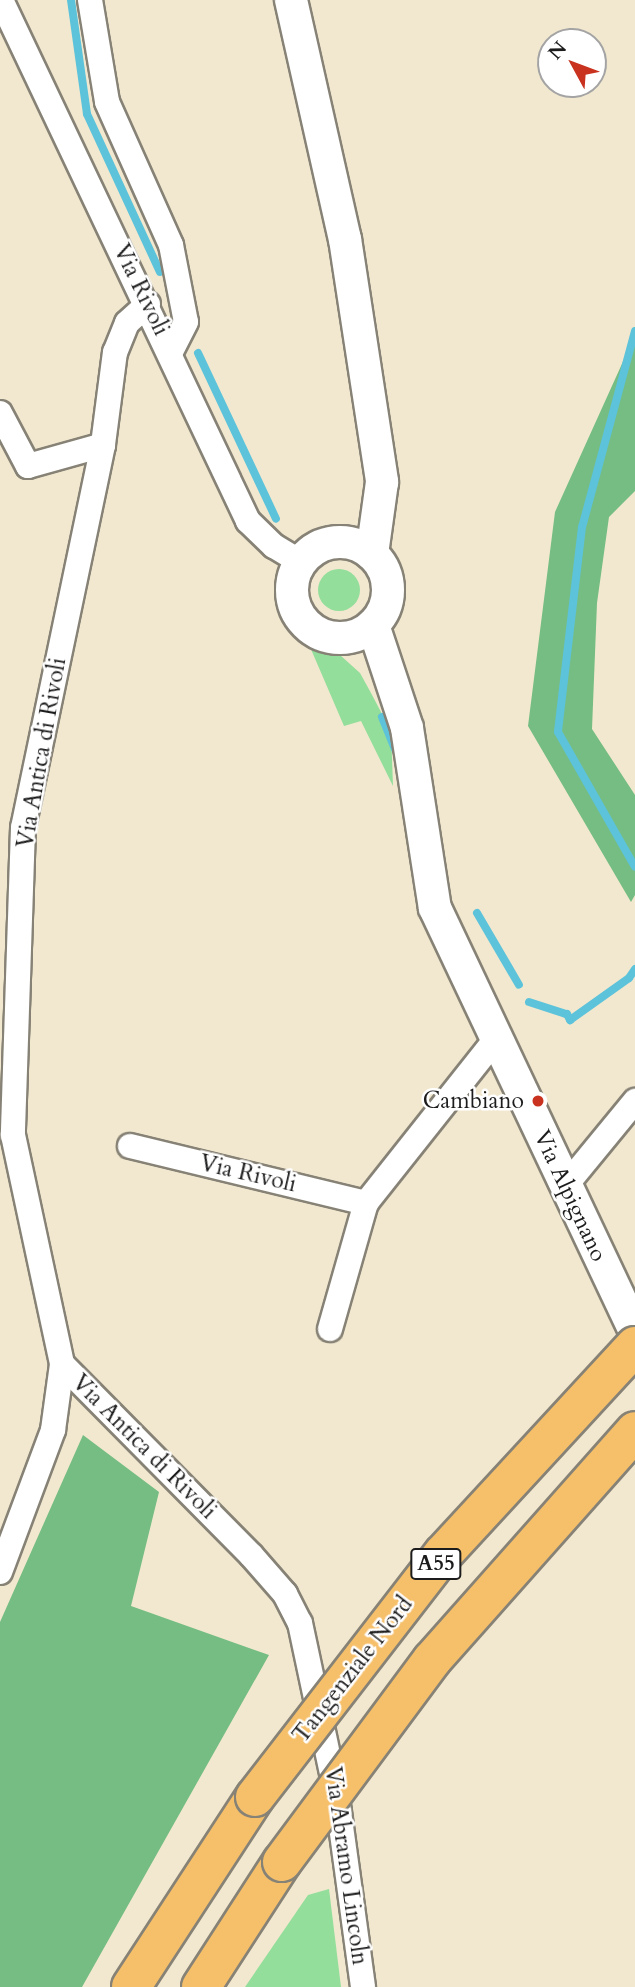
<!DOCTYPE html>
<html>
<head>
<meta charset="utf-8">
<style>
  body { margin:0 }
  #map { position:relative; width:635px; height:1987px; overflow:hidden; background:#f2e8cf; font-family:Cardo,serif }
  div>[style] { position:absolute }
  .green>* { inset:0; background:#92de9a }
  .round { border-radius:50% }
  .forest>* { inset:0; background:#75bd82 }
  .stream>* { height:8px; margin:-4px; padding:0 4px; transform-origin:4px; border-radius:4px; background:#5dc3da }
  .roads { filter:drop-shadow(2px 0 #878276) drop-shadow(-2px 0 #878276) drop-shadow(0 2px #878276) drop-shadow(0 -2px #878276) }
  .minor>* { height:24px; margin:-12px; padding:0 12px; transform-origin:12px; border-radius:12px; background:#fff }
  .tertiary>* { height:32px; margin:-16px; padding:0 16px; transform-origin:16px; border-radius:16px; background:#fff }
  .tertiary>.ring { margin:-16px; padding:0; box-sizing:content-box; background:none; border:32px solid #fff; border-radius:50% }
  .motorway>* { height:38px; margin:-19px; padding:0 19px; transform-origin:19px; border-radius:19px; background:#f6c06b }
  .bridges { filter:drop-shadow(2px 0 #878276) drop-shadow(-2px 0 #878276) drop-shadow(0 2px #878276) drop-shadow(0 -2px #878276) }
  .motorway-bridge>* { height:38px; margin:-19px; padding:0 19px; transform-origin:19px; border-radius:19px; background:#f6c06b }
  .dots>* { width:19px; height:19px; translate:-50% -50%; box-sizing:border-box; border:4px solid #fff; border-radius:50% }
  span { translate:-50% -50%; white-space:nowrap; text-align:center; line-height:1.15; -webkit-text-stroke:5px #fff; paint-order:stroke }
  .shield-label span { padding:2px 5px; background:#fff; border:2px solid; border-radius:5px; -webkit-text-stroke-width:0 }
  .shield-label { font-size:21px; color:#1c1c1c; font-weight:700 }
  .street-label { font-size:23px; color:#1c1c1c }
  .poi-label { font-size:23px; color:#1c1c1c }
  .right { translate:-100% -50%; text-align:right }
  .north { position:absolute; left:537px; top:28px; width:70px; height:70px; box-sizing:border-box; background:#fff; border:2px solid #a4a4a4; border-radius:50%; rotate:311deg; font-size:19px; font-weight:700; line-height:28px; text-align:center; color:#1c1c1c }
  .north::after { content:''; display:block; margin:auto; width:24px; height:32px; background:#c8321e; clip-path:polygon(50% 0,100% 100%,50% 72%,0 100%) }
</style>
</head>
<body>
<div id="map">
  <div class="green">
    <div class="round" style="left:318px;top:569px;width:42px;height:42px"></div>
    <div style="clip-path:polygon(307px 640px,340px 655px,360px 673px,371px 693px,391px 731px,393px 786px,361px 721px,344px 726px)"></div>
    <div style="clip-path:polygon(329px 1889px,341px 1987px,245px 1987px,308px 1895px)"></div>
  </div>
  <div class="forest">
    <div style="clip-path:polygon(635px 335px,635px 491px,609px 517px,597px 603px,592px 729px,635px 795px,635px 895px,631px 902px,528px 726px,555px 512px)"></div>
    <div style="clip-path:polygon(83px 1435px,159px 1492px,131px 1606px,269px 1655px,82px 1987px,0 1987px,0 1622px)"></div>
  </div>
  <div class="stream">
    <div style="left:71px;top:0;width:115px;rotate:82deg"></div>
    <div style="left:87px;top:114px;width:174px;rotate:65.2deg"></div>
    <div style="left:635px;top:331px;width:203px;rotate:105.1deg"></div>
    <div style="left:582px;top:527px;width:206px;rotate:96.7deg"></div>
    <div style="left:558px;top:732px;width:155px;rotate:60.3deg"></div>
    <div style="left:198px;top:353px;width:183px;rotate:64.8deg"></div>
    <div style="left:382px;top:717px;width:35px;rotate:68deg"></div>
    <div style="left:477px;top:913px;width:83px;rotate:59.7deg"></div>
    <div style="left:529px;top:1002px;width:40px;rotate:18deg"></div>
    <div style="left:567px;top:1014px;width:7px;rotate:63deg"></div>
    <div style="left:570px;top:1020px;width:72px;rotate:-35.4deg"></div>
    <div style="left:629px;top:978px;width:11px;rotate:-56deg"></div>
  </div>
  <div class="roads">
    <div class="minor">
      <div style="left:1px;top:0;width:577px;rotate:64.63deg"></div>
      <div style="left:248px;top:521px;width:36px;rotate:44deg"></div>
      <div style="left:274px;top:546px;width:31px;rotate:31deg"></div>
      <div style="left:90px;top:0;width:103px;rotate:80.5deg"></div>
      <div style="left:107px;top:102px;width:157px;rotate:65.9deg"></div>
      <div style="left:171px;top:245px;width:78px;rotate:79deg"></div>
      <div style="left:186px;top:322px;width:34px;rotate:117deg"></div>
      <div style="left:148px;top:304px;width:28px;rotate:138deg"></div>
      <div style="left:127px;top:323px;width:31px;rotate:112deg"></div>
      <div style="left:115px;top:352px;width:94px;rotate:97.4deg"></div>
      <div style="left:103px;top:445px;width:391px;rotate:101.8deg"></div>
      <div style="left:23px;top:828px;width:307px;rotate:91.9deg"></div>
      <div style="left:13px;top:1135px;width:234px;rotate:77.9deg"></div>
      <div style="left:62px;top:1364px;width:269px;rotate:45.3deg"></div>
      <div style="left:251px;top:1555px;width:52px;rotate:48.9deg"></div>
      <div style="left:285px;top:1594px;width:33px;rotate:63deg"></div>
      <div style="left:300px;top:1623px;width:178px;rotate:78deg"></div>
      <div style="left:337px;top:1797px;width:192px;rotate:82.2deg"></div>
      <div style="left:0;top:413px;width:60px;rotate:62.2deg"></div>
      <div style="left:28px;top:466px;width:78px;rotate:-15.6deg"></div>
      <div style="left:130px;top:1146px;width:243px;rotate:13.6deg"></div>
      <div style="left:366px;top:1203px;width:209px;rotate:-51.6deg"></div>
      <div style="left:566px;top:1185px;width:109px;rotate:-50.6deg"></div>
      <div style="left:330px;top:1329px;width:131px;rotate:-74.1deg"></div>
      <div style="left:0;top:1572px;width:152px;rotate:-69.5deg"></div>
      <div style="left:53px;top:1430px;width:67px;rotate:-82.2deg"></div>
    </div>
    <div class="tertiary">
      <div style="left:291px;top:0;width:245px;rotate:77.3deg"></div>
      <div style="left:345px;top:239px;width:246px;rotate:81.3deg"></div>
      <div style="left:382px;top:482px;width:73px;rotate:97.9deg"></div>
      <div class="ring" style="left:292px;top:542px;width:64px;height:64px"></div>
      <div style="left:373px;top:625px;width:108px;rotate:71.7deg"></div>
      <div style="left:407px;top:728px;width:182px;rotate:81.2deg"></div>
      <div style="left:435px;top:908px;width:469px;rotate:64.7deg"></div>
    </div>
    <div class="motorway">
      <div style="left:131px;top:1987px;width:227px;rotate:-56.9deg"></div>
      <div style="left:201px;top:1987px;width:149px;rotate:-57.1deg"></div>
    </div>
  </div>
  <div class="bridges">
    <div class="motorway-bridge">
      <div style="left:255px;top:1797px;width:307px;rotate:-52.3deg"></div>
      <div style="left:443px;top:1554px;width:283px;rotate:-47.3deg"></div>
      <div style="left:282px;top:1862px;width:252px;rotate:-53.4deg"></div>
      <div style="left:432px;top:1660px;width:306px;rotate:-48.4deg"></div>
    </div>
  </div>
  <div class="dots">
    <div style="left:538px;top:1101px;background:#c8321e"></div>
  </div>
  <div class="shield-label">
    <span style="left:436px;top:1564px">A55</span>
  </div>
  <div class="street-label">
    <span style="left:141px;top:290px;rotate:64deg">Via Rivoli</span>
    <span style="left:42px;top:753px;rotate:-80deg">Via Antica di Rivoli</span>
    <span style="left:248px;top:1174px;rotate:13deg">Via Rivoli</span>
    <span style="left:570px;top:1196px;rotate:65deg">Via Alpignano</span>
    <span style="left:144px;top:1447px;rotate:45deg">Via Antica di Rivoli</span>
    <span style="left:353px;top:1670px;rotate:-52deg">Tangenziale Nord</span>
    <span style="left:346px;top:1866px;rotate:82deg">Via Abramo Lincoln</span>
  </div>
  <div class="poi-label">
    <span class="right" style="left:524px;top:1101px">Cambiano</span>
  </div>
  <div class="north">N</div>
</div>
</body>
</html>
